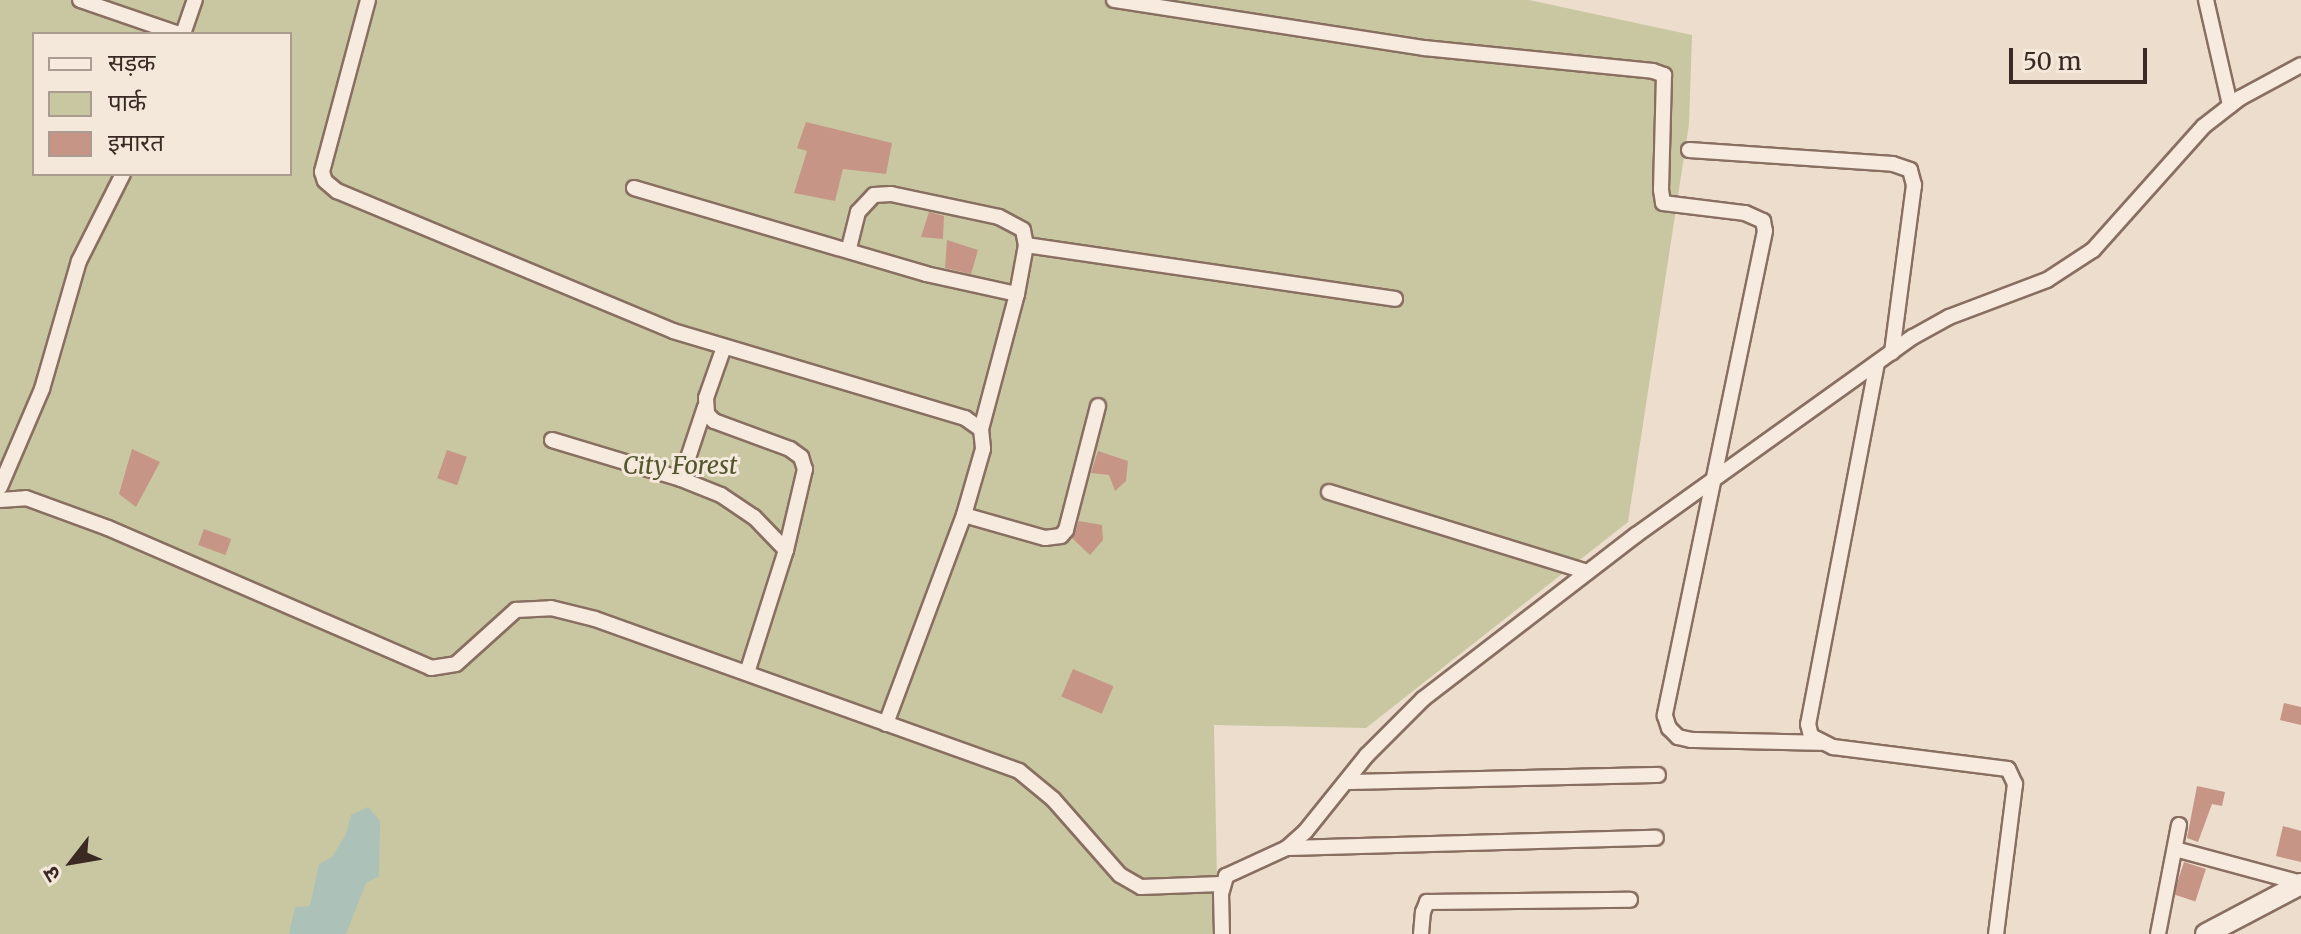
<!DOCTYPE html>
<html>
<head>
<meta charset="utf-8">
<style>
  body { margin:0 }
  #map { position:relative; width:2301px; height:934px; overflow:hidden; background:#ecddcc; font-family:Merriweather,"Noto Sans Devanagari",serif }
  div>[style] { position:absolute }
  .green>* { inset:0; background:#c9c7a1 }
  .water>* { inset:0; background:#acc1b7 }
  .building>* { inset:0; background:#c69586; transform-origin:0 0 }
  .roads { filter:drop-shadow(2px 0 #886f61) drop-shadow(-2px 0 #886f61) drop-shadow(0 2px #886f61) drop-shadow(0 -2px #886f61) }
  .street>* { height:14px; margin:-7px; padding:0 7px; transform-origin:7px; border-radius:7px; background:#f7ebdf }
  .secondary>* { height:20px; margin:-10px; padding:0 10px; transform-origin:10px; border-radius:10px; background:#f7ebdf }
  span { translate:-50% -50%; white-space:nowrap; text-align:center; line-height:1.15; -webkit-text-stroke:6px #f4e8db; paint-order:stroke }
  .park-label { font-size:24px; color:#51542c; font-style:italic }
  .legend { position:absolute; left:32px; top:32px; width:260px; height:144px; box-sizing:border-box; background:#f4e8db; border:2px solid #aa9c91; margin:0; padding:10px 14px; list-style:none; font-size:24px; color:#3a2a23 }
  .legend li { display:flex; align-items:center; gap:16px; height:40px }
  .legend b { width:40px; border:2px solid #aa9c91 }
  .north { position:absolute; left:32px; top:822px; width:80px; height:80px; -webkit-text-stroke:6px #f4e8db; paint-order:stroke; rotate:239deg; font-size:22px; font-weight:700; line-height:32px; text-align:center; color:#3a2a23 }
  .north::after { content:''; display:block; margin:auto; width:28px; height:36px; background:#3a2a23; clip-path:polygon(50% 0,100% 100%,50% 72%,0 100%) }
  .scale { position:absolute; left:2009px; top:48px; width:138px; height:36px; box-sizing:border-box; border:4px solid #3a2a23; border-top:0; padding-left:10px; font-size:24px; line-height:28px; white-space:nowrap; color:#3a2a23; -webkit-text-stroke:6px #f4e8db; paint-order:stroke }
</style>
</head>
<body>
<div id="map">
  <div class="green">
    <div style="clip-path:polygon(evenodd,0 0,1529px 0,1692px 35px,1689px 124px,1628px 522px,1366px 728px,1214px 725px,1218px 934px,0 934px,0 0,34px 34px,290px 34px,290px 174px,34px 174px,34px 34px)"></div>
  </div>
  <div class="water">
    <div style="clip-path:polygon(368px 807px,380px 821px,379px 876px,366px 883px,346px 934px,289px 934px,295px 907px,310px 906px,319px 864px,332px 857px,346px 834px,351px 815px)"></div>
  </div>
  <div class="building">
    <div style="clip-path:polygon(806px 122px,892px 143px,886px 174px,843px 169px,835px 201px,794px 193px,807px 151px,797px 148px)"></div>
    <div style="clip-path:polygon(929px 212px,944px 216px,943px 239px,921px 237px)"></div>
    <div style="clip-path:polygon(947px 240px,978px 250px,971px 274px,945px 268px)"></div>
    <div style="clip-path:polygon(132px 449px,160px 462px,136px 507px,119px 494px)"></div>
    <div style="left:447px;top:450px;width:21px;height:30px;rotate:19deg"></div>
    <div style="clip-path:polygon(1098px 451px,1128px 461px,1126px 481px,1115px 491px,1109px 475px,1091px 473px)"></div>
    <div style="clip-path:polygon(1079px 521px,1102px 525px,1103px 540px,1090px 555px,1072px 538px)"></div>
    <div style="left:204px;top:529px;width:29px;height:17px;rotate:20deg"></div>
    <div style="left:1073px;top:669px;width:44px;height:30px;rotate:23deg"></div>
    <div style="clip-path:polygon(2284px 703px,2301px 707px,2301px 725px,2280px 720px)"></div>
    <div style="clip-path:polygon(2197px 786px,2225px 792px,2222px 806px,2212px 804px,2198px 842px,2187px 838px)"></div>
    <div style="clip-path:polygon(2283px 826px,2301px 831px,2301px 862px,2276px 856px)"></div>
    <div style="left:2184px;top:862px;width:23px;height:34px;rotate:18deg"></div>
  </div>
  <div class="roads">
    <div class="street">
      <div style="left:80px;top:0;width:105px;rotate:19deg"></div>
      <div style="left:368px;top:0;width:178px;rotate:105deg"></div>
      <div style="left:322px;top:172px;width:9px;rotate:72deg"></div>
      <div style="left:325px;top:181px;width:16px;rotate:40deg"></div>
      <div style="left:337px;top:191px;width:364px;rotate:22.6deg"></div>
      <div style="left:673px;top:331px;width:305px;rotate:16.6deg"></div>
      <div style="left:965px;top:418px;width:19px;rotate:35deg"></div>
      <div style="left:981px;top:429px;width:20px;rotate:84deg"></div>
      <div style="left:983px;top:449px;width:69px;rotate:106.1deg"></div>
      <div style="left:964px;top:515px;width:223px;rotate:110.5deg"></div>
      <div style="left:1114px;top:0;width:314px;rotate:8.8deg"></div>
      <div style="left:1424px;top:48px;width:230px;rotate:5.7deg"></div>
      <div style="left:1653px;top:71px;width:12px;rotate:20deg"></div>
      <div style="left:1664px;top:75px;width:115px;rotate:91.5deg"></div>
      <div style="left:1661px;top:190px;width:13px;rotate:81deg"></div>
      <div style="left:1663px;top:203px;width:83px;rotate:7deg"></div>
      <div style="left:1745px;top:213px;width:20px;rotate:24deg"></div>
      <div style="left:1763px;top:221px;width:10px;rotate:79deg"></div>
      <div style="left:1765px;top:231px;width:495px;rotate:101.7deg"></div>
      <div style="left:1665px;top:716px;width:13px;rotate:72deg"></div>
      <div style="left:1669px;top:728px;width:13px;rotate:45deg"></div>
      <div style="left:1678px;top:737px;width:13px;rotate:13deg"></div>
      <div style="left:1691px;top:740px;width:130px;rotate:1.3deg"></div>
      <div style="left:2206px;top:0;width:108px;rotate:77.1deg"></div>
      <div style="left:183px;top:34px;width:36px;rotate:-71deg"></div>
      <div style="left:1689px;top:150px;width:204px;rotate:3.9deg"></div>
      <div style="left:1893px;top:164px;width:18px;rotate:19deg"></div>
      <div style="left:1910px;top:170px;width:16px;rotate:75deg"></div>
      <div style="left:1914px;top:185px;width:169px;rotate:97.5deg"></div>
      <div style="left:634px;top:188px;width:304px;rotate:16.4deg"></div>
      <div style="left:926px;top:274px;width:93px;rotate:12.4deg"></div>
      <div style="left:1026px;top:245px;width:373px;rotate:8.3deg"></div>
      <div style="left:849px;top:248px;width:37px;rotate:-76deg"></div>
      <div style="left:858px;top:212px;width:23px;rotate:-47deg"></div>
      <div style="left:874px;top:195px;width:17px;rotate:-3deg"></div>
      <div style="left:891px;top:194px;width:110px;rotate:12deg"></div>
      <div style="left:999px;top:217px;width:27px;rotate:28deg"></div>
      <div style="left:1023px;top:230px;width:15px;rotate:79deg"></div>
      <div style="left:1026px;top:245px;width:50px;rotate:100.4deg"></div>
      <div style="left:1017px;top:294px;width:140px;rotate:104.9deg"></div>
      <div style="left:724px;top:347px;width:54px;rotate:109.4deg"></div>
      <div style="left:706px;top:398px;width:16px;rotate:86deg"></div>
      <div style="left:707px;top:414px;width:10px;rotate:45deg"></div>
      <div style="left:714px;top:421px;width:81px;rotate:20.2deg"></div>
      <div style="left:790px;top:449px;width:14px;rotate:36deg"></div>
      <div style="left:801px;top:457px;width:13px;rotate:72deg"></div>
      <div style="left:805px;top:469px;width:83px;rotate:103.2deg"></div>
      <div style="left:786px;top:550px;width:129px;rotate:107.6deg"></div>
      <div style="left:1877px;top:363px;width:368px;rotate:100.8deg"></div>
      <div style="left:1808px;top:724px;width:12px;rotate:76deg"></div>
      <div style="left:1811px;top:736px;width:25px;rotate:27deg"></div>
      <div style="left:1833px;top:747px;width:176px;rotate:7.2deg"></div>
      <div style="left:2008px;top:769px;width:17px;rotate:65deg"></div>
      <div style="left:2015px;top:784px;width:151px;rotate:97.2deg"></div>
      <div style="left:552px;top:440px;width:135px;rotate:16.8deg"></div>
      <div style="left:681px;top:479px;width:43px;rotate:21.8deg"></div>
      <div style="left:721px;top:495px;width:40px;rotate:34deg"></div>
      <div style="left:754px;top:517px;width:46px;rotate:45.9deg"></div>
      <div style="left:681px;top:479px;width:76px;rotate:-71.6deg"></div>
      <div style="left:0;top:487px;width:107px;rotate:-66.8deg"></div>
      <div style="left:42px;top:389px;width:133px;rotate:-73.9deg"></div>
      <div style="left:79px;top:261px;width:97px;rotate:-63.2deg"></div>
      <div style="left:1329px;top:492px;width:270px;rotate:17.2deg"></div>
      <div style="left:0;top:500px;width:26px;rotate:-4deg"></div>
      <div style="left:26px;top:498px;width:87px;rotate:20.1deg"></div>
      <div style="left:108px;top:528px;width:352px;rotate:23.4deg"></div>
      <div style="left:431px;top:668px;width:25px;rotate:-9deg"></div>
      <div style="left:456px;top:664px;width:81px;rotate:-42deg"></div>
      <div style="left:516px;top:610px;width:35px;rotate:-3deg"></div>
      <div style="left:551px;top:608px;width:45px;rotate:14deg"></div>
      <div style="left:595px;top:619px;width:450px;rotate:19.7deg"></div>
      <div style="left:1019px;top:771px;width:44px;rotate:39.5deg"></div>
      <div style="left:1053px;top:799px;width:101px;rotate:48.6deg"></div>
      <div style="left:1120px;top:875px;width:24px;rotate:30deg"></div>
      <div style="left:1141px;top:887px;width:80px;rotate:-2.1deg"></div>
      <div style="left:964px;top:515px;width:84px;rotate:15.9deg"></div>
      <div style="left:1045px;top:538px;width:16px;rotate:-7deg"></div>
      <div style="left:1061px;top:536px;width:8px;rotate:-50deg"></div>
      <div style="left:1066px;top:530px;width:128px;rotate:-75.5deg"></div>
      <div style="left:1346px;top:782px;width:312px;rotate:-1.3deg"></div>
      <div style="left:1287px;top:848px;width:369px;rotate:-1.6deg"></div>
      <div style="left:2175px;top:849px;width:131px;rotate:15.1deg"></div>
      <div style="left:1222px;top:934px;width:40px;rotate:-91.4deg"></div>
      <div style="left:1221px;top:894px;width:19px;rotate:-74deg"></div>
      <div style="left:1226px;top:876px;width:67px;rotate:-24.7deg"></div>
      <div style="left:1287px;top:848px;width:24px;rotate:-42deg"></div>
      <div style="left:1305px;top:832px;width:99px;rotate:-51.2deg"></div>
      <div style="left:1367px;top:755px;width:79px;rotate:-45deg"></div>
      <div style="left:1423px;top:699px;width:269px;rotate:-37.6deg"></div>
      <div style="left:1636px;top:535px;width:340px;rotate:-35.6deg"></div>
      <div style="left:1913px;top:337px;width:41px;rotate:-29.1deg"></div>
      <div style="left:1949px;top:317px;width:105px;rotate:-20.7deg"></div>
      <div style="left:2047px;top:280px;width:55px;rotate:-33.1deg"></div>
      <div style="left:2093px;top:250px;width:166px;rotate:-48.2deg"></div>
      <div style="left:2204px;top:126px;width:46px;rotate:-37.9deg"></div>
      <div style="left:2240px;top:98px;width:69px;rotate:-28.4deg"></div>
      <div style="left:1421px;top:934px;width:22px;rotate:-85deg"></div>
      <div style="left:1423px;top:912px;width:11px;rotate:-68deg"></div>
      <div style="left:1427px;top:902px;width:203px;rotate:-0.6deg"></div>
      <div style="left:2158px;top:934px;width:111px;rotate:-79.1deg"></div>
    </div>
    <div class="secondary">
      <div style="left:2206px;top:934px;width:107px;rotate:-27.8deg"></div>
    </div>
  </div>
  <div class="park-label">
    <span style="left:680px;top:466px">City Forest</span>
  </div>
  <ul class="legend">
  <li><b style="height:10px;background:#f7ebdf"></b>सड़क</li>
  <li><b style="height:22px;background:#c9c7a1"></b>पार्क</li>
  <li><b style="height:22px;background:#c69586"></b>इमारत</li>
  </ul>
  <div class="north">उ</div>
  <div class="scale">50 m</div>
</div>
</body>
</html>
